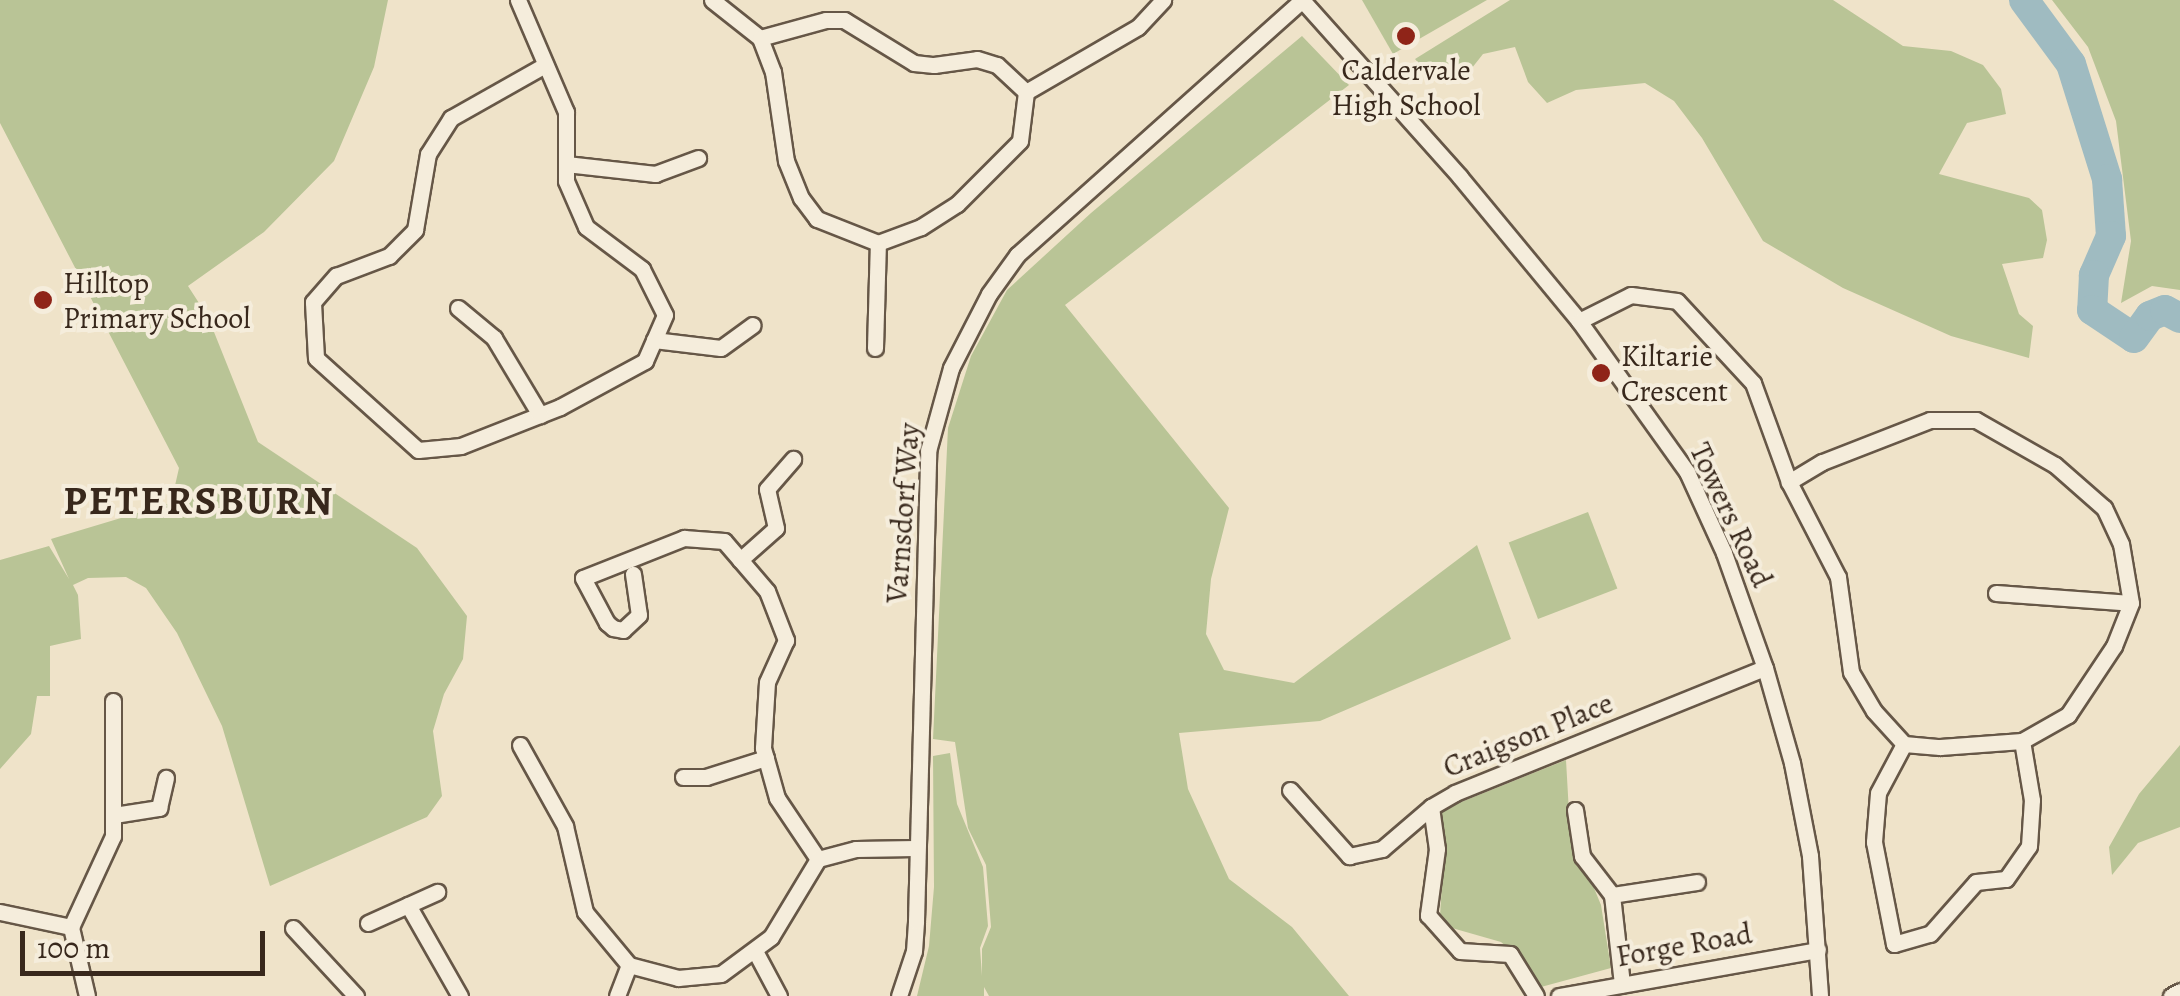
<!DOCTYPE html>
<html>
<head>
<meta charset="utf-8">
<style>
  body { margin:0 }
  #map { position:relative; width:2180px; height:996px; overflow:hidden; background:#efe3c9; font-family:Alegreya,serif }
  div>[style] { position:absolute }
  .green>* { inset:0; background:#b9c496; transform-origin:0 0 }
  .river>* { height:30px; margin:-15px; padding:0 15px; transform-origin:15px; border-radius:15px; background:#9fbbc1 }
  .roads { filter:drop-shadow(2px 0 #665747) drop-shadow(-2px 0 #665747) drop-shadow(0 2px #665747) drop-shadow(0 -2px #665747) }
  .minor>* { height:15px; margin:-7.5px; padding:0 7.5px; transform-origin:7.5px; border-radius:7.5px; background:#f5eddc }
  .dots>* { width:28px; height:28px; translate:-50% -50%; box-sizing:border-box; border:5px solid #f5eddc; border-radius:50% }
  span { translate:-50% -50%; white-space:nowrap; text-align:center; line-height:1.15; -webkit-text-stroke:8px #f5eddc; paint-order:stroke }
  .poi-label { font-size:30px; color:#38281c }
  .left { translate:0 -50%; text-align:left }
  .street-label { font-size:30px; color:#38281c }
  .district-label { font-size:40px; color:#38281c; font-weight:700; letter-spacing:2.5px }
  .scale { position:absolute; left:20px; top:931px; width:245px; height:45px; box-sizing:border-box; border:5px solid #38281c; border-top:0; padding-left:12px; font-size:30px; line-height:35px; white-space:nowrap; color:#38281c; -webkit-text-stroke:8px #f5eddc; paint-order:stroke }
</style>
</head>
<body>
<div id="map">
  <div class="green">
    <div style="clip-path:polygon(0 0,388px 0,374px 67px,334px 161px,264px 232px,188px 286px,208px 317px,258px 442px,417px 548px,467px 616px,463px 659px,444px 694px,433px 731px,442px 796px,427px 817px,270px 886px,222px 726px,177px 633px,146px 588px,126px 577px,88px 578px,73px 585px,78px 595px,81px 639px,50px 646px,50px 696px,37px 696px,31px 734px,0 769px,0 560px,49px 546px,69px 579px,51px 539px,171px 503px,179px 468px,0 123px)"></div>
    <div style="clip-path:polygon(1362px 0,1487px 0,1393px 54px)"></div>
    <div style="clip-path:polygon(1510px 0,1833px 0,1903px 46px,1951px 51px,1983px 65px,2001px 89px,2006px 114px,1967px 123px,1939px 174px,2029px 198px,2042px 210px,2047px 240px,2043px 258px,2002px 264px,2019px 314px,2033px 326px,2029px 358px,1951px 336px,1843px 288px,1763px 241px,1702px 138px,1674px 101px,1645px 83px,1576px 90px,1547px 103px,1528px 82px,1515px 47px,1483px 54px,1464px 78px,1426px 72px,1415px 59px)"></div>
    <div style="clip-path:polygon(2052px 0,2180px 0,2180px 290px,2152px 286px,2121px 303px,2131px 241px,2116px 121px,2088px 47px)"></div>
    <div style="clip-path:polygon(1302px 36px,1349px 85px,1065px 305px,1229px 508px,1211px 579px,1206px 634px,1224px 670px,1294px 683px,1477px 545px,1511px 639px,1320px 721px,1179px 733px,1188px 789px,1229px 879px,1292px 927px,1349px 996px,989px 996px,984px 987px,984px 996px,917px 996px,929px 946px,934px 887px,933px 756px,950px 753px,957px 804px,983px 867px,988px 926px,980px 948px,982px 976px,982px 949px,991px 927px,986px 865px,968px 828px,955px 742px,933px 739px,948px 428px,971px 356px,1007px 290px,1091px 213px)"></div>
    <div style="left:1588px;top:512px;width:82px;height:85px;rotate:69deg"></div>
    <div style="clip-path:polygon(2180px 745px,2180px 827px,2138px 843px,2112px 875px,2109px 847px,2139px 794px)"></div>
    <div style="clip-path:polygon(1566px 760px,1570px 830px,1601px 905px,1611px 968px,1541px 987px,1527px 964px,1501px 942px,1452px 928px,1440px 916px,1445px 836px,1439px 811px)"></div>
  </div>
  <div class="river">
    <div style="left:2024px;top:0;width:79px;rotate:53.7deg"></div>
    <div style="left:2071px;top:64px;width:121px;rotate:72.6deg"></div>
    <div style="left:2107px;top:179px;width:57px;rotate:86deg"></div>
    <div style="left:2111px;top:236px;width:43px;rotate:113.6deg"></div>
    <div style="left:2094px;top:275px;width:35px;rotate:93deg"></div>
    <div style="left:2092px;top:310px;width:50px;rotate:33.7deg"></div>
    <div style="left:2134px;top:338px;width:27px;rotate:-54deg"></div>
    <div style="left:2150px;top:316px;width:16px;rotate:-22deg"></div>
    <div style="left:2165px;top:310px;width:17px;rotate:28deg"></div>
  </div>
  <div class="roads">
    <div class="minor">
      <div style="left:518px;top:0;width:122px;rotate:66.8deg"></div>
      <div style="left:566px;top:112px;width:69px;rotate:90deg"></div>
      <div style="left:566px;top:181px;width:50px;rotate:66.5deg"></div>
      <div style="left:586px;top:227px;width:70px;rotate:36.9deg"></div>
      <div style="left:642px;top:269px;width:51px;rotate:63.4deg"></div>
      <div style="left:665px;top:315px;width:50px;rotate:113.5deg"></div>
      <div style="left:645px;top:361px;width:97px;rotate:151.6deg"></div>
      <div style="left:560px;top:407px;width:106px;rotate:158.5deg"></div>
      <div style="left:461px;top:446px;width:43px;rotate:174.7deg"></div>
      <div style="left:418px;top:450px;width:137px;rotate:-138deg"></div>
      <div style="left:316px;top:358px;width:56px;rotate:-93.1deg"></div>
      <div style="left:313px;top:302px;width:35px;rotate:-49deg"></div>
      <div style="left:336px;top:276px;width:57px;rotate:-20.7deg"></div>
      <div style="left:389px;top:256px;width:37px;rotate:-45deg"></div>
      <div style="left:415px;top:230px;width:77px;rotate:-80.3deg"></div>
      <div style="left:428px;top:154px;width:43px;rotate:-57.4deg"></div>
      <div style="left:451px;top:118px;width:108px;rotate:-29.4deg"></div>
      <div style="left:712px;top:0;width:61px;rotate:38.4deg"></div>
      <div style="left:826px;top:20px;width:18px"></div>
      <div style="left:844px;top:20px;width:82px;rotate:31.6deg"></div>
      <div style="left:914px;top:63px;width:20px;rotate:6deg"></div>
      <div style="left:934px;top:65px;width:43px;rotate:-7.9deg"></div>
      <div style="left:977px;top:59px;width:21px;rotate:17deg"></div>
      <div style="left:997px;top:65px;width:40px;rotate:43deg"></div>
      <div style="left:1026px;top:92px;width:49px;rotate:97deg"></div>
      <div style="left:1020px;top:141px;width:89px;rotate:135deg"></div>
      <div style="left:957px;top:204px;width:43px;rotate:147.4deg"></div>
      <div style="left:921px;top:227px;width:46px;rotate:159.6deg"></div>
      <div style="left:878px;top:243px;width:66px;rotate:-158.5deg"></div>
      <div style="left:817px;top:219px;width:26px;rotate:-127deg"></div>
      <div style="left:801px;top:198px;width:40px;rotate:-112deg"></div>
      <div style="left:786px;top:161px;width:90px;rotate:-98.3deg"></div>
      <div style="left:773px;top:72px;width:36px;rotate:-111deg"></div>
      <div style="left:760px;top:38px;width:68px;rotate:-15.3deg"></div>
      <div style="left:1026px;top:92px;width:129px;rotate:-30.1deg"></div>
      <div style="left:1138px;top:27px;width:37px;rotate:-47deg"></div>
      <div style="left:566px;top:164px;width:90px;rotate:6.4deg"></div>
      <div style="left:655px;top:174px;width:46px;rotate:-20.4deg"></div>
      <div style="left:458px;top:308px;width:47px;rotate:39.8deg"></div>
      <div style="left:494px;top:338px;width:90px;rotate:59.1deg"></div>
      <div style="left:1579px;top:321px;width:58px;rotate:-26.6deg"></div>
      <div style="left:1631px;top:295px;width:46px;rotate:7.4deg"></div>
      <div style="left:1677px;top:301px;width:112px;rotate:47.2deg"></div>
      <div style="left:1753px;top:383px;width:105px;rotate:70deg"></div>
      <div style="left:1789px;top:482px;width:107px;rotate:62.7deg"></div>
      <div style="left:1838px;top:577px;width:96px;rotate:82.2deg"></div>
      <div style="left:1851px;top:672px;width:45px;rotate:59.5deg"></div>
      <div style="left:1874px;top:711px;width:45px;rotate:47.7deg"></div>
      <div style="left:1904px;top:744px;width:36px;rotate:5deg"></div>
      <div style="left:1940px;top:747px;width:82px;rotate:-4.2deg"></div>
      <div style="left:2022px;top:741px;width:53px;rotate:-29.5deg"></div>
      <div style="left:2068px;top:715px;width:83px;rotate:-56.3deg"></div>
      <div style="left:2114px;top:646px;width:46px;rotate:-68.4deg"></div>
      <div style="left:2131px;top:603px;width:60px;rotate:-99.6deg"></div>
      <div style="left:2121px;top:544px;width:40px;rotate:-115deg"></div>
      <div style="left:2104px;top:508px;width:65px;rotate:-138.7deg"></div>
      <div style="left:2055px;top:465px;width:91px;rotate:-150.3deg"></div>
      <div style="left:1976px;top:420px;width:46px;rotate:180deg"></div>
      <div style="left:1930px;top:420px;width:116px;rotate:158.7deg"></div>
      <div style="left:1822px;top:462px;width:39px;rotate:149deg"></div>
      <div style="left:654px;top:340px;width:67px;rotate:6.8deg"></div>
      <div style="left:721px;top:348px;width:39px;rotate:-36deg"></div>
      <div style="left:875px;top:348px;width:105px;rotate:-88.4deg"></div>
      <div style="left:740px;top:560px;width:48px;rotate:-41.6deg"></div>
      <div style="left:776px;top:528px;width:40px;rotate:-103deg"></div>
      <div style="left:767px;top:489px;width:40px;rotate:-49deg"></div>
      <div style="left:633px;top:574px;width:41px;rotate:81.7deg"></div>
      <div style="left:639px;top:615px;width:22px;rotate:137deg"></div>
      <div style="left:623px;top:630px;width:10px;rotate:-169deg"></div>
      <div style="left:613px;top:628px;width:8px;rotate:-140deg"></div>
      <div style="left:607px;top:623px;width:51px;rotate:-118.1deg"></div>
      <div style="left:583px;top:578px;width:109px;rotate:-21.6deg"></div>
      <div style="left:684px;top:538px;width:40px;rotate:4.3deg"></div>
      <div style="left:724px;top:541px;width:66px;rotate:49.3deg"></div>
      <div style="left:767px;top:591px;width:53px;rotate:68.8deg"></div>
      <div style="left:786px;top:640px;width:46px;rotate:114.3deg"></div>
      <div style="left:767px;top:682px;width:66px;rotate:93.5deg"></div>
      <div style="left:763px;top:748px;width:52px;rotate:74.4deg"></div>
      <div style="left:777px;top:798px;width:73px;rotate:56.1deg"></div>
      <div style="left:1996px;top:593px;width:135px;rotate:4.2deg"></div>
      <div style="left:1904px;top:744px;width:55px;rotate:118deg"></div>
      <div style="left:1878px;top:793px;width:49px;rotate:94.7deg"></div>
      <div style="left:1874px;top:842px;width:104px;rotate:78.9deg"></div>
      <div style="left:1894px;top:944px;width:37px;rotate:-16deg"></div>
      <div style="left:1930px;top:934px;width:69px;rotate:-48.5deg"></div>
      <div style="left:1976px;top:882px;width:30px;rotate:-6deg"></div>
      <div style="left:2006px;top:879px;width:40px;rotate:-55.1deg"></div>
      <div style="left:2029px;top:846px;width:46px;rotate:-86.3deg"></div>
      <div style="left:2032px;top:800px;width:60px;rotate:-99.6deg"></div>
      <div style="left:520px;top:745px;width:93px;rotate:60.9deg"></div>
      <div style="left:565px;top:826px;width:88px;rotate:76.9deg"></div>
      <div style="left:585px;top:912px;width:69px;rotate:50.3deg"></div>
      <div style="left:629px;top:965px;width:51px;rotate:14.9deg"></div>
      <div style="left:678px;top:978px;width:43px;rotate:-5.3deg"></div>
      <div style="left:721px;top:974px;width:62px;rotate:-36.5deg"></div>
      <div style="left:771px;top:937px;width:91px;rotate:-58.9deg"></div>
      <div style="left:818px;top:859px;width:39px;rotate:-15deg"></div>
      <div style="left:856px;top:849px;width:59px;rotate:-1deg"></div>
      <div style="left:683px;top:777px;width:23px"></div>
      <div style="left:706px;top:777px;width:63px;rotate:-17.6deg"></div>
      <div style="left:1290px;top:790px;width:89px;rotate:48.2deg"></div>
      <div style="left:1349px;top:856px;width:34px;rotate:-12deg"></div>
      <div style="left:1382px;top:849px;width:65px;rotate:-40.6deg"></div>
      <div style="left:1431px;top:807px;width:28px;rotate:-30deg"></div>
      <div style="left:1455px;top:793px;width:334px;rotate:-22deg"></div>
      <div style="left:1431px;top:807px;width:42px;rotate:81.9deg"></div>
      <div style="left:1437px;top:849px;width:67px;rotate:97.8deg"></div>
      <div style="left:1428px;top:915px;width:48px;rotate:48.4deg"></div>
      <div style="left:1460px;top:951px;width:50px;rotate:3.4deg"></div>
      <div style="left:1510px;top:954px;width:49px;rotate:58.2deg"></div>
      <div style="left:1575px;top:810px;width:47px;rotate:81.3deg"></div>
      <div style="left:1582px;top:856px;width:49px;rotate:52.4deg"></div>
      <div style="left:1612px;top:895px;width:90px;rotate:83.6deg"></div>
      <div style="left:114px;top:815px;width:46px;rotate:-8.8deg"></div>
      <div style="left:159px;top:808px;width:31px;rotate:-77deg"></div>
      <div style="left:1612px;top:895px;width:86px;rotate:-8.7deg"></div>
      <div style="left:408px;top:905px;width:105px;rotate:60.3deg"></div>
      <div style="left:0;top:912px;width:73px;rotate:11.9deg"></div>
      <div style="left:368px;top:923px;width:76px;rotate:-24.2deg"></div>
      <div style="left:293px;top:928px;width:93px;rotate:47.2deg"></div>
      <div style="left:755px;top:951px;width:51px;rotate:61.9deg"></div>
      <div style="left:87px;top:996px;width:71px;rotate:-103.1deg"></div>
      <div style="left:71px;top:927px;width:100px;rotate:-65.2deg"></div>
      <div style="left:113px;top:836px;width:135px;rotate:-90deg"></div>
      <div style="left:617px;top:996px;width:33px;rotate:-69deg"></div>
      <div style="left:899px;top:996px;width:47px;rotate:-71.6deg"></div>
      <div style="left:914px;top:951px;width:30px;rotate:-86deg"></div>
      <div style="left:916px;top:921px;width:470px;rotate:-88.5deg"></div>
      <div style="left:928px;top:451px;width:86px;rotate:-74.5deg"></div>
      <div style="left:951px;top:368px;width:83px;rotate:-62.8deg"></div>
      <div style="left:989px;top:294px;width:48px;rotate:-54.3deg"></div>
      <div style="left:1017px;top:255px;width:382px;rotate:-41.8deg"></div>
      <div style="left:1302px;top:0;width:237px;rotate:48.2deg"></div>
      <div style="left:1460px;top:177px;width:187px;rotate:50.4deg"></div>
      <div style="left:1579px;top:321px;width:186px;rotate:54.4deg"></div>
      <div style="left:1687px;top:472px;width:89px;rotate:65.4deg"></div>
      <div style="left:1724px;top:553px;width:122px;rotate:70.4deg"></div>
      <div style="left:1765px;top:668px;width:99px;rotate:74.1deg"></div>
      <div style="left:1792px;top:763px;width:95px;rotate:79deg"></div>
      <div style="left:1810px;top:856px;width:140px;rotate:85.9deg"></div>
      <div style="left:1559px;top:996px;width:263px;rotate:-10.1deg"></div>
      <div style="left:2171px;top:996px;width:10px;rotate:-29deg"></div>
    </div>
  </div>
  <div class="dots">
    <div style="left:1406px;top:36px;background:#8f2418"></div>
    <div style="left:43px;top:300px;background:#8f2418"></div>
    <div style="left:1601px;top:373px;background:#8f2418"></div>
  </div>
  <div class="poi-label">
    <span style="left:1406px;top:87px">Caldervale<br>High School</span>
    <span class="left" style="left:63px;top:300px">Hilltop<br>Primary School</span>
    <span class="left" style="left:1621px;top:373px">Kiltarie<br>Crescent</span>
  </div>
  <div class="street-label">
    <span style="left:903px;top:513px;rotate:-86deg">Varnsdorf Way</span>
    <span style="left:1731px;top:515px;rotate:65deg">Towers Road</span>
    <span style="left:1528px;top:735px;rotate:-22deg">Craigson Place</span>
    <span style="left:1684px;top:945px;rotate:-10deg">Forge Road</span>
  </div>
  <div class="district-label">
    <span style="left:199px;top:501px">PETERSBURN</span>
  </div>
  <div class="scale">100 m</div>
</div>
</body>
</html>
